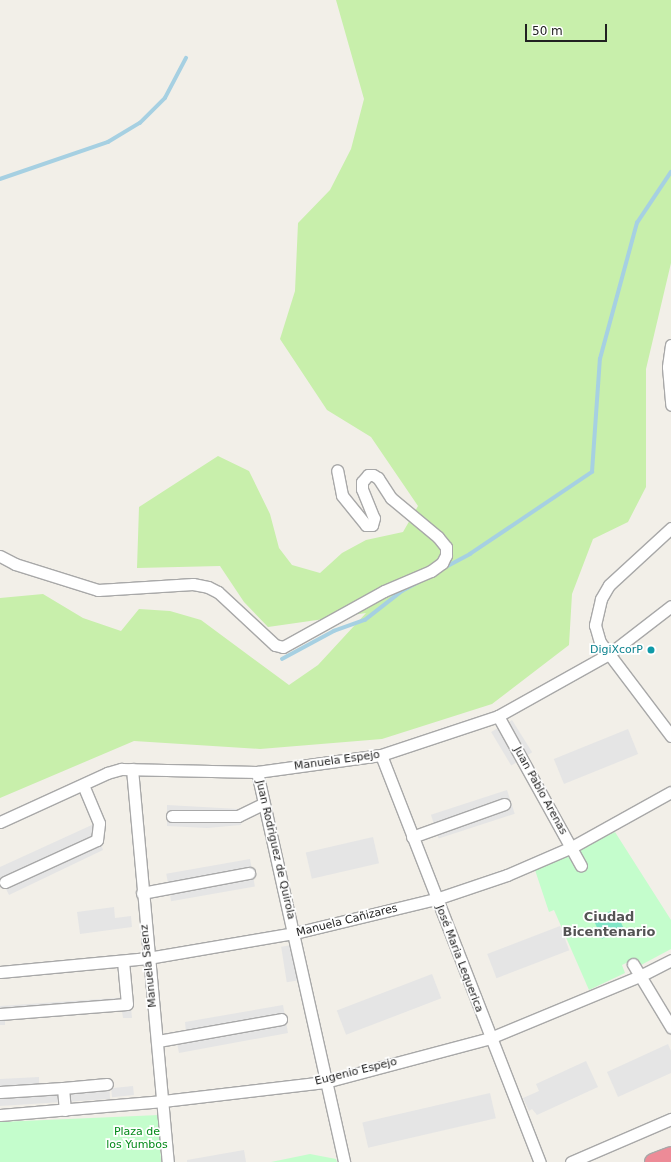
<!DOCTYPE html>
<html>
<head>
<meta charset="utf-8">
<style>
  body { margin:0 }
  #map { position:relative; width:671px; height:1162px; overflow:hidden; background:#f2efe8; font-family:"DejaVu Sans",sans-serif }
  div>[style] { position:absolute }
  .grass>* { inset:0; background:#c8efab }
  .park>* { inset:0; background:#c4fdcc }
  .pitch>* { inset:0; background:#81e5c6; transform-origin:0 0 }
  .parking>* { inset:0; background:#e5e5e5; transform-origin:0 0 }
  .stream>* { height:3.5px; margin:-1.75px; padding:0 1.75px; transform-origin:1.75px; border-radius:1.75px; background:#a6d0e2 }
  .roads { filter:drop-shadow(1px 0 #a8a8a8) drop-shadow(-1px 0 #a8a8a8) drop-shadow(0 1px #a8a8a8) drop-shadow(0 -1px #a8a8a8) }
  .minor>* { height:11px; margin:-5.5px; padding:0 5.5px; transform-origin:5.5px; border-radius:5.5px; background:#fff }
  .highway>* { height:16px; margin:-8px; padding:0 8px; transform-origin:8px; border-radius:8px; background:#ed8b97 }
  .dots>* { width:11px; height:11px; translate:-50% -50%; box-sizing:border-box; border:2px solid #fff; border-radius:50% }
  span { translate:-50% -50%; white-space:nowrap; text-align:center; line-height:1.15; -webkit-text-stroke:3.5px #fff; paint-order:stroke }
  .culture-label { font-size:11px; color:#0d838f }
  .right { translate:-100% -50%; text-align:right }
  .street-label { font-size:11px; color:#212121 }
  .park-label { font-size:11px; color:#048a19 }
  .quarter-label { font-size:13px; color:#545454; font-weight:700 }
  .scale { position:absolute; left:525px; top:24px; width:82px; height:18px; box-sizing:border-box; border:2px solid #212121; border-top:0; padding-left:5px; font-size:12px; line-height:14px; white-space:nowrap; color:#212121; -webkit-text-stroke:3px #fff; paint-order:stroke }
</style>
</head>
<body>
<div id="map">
  <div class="grass">
    <div style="clip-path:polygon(336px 0,671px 0,671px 263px,646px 369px,646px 487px,628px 522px,593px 539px,572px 594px,569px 645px,492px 704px,382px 739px,260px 749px,134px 741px,0 798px,0 598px,43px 594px,83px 618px,121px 631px,139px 609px,170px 611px,201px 620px,289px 685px,318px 665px,366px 613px,268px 627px,244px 602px,220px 566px,137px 568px,139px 507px,218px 456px,249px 471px,270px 514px,279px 548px,292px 565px,320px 573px,342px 553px,366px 540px,403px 532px,418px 506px,371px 437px,327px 410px,280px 339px,295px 291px,298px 223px,330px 190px,351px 149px,364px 99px)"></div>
  </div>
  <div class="park">
    <div style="clip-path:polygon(615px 832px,671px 920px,671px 949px,641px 965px,636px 958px,622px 965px,625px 973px,589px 990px,554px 910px,549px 912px,535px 870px)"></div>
    <div style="clip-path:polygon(159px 1115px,161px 1162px,0 1162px,0 1122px)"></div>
    <div style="clip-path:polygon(310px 1154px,336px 1159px,337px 1162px,271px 1162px)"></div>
  </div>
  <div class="pitch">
    <div style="left:615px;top:909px;width:22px;height:24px;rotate:66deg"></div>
  </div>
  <div class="parking">
    <div style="left:512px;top:720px;width:38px;height:8px;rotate:58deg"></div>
    <div style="left:498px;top:728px;width:39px;height:8px;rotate:59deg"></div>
    <div style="left:628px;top:729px;width:27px;height:80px;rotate:68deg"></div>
    <div style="left:507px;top:790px;width:25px;height:80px;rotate:72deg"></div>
    <div style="clip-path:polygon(167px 805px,239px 809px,241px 825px,207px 828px,167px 826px)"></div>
    <div style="clip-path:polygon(94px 824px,103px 850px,9px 895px,0 877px,0 867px)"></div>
    <div style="left:373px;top:837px;width:27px;height:69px;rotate:77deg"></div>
    <div style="left:250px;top:859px;width:28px;height:85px;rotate:80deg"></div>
    <div style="clip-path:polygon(114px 907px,115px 918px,131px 916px,132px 927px,80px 934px,77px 912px)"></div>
    <div style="left:560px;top:926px;width:26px;height:78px;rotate:69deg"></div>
    <div style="left:292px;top:945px;width:36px;height:11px;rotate:81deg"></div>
    <div style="left:432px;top:974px;width:26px;height:102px;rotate:69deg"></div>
    <div style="clip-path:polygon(130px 997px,132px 1018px,123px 1018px,122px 1011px,5px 1018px,5px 1025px,0 1025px,0 1006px)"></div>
    <div style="clip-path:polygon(283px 1005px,288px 1033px,179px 1053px,175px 1034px,186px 1032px,185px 1022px)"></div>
    <div style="clip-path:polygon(668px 1044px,671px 1051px,671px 1073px,618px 1097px,607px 1072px)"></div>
    <div style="clip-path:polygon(586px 1061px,598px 1087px,537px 1115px,532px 1109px,529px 1111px,523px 1098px,539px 1091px,536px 1084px)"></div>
    <div style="clip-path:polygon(39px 1077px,39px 1084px,109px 1080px,110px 1099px,0 1106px,0 1079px)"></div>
    <div style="left:133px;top:1086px;width:9px;height:22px;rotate:84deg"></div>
    <div style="left:490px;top:1093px;width:26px;height:131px;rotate:77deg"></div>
    <div style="clip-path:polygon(244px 1150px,246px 1162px,187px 1162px,187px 1160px)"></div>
  </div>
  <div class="stream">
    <div style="left:0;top:179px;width:114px;rotate:-18.9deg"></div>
    <div style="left:108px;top:142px;width:37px;rotate:-31deg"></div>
    <div style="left:140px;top:123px;width:35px;rotate:-45deg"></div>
    <div style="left:165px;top:98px;width:45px;rotate:-62.3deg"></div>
    <div style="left:442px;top:569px;width:32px;rotate:-28deg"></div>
    <div style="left:470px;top:554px;width:147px;rotate:-33.9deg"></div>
    <div style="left:592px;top:472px;width:113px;rotate:-86deg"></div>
    <div style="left:600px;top:359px;width:141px;rotate:-74.8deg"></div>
    <div style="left:637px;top:223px;width:61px;rotate:-56.3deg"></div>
    <div style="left:282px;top:659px;width:59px;rotate:-28.3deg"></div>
    <div style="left:334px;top:631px;width:33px;rotate:-20deg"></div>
    <div style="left:365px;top:620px;width:47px;rotate:-38.1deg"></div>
    <div style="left:402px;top:591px;width:19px;rotate:-28deg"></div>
  </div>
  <div class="roads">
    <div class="minor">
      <div style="left:671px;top:345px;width:22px;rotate:98deg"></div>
      <div style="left:668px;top:367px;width:38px;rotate:85deg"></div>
      <div style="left:671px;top:528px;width:84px;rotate:137.4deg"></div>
      <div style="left:609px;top:585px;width:16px;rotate:120deg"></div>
      <div style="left:601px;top:599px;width:27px;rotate:103deg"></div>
      <div style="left:595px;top:625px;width:18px;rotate:74deg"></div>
      <div style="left:600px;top:642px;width:118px;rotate:52.9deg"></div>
      <div style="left:0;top:556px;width:17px;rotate:28deg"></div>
      <div style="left:15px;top:564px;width:87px;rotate:17.4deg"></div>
      <div style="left:98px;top:590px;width:95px;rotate:-3.6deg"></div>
      <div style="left:193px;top:584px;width:15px;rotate:11deg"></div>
      <div style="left:208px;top:587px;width:11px;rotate:27deg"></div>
      <div style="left:218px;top:592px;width:78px;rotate:42.9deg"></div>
      <div style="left:275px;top:645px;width:8px;rotate:14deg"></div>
      <div style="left:283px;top:647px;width:115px;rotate:-29deg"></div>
      <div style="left:384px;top:591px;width:51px;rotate:-23.1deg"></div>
      <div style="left:431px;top:571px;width:14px;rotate:-36deg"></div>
      <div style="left:442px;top:563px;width:9px;rotate:-63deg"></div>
      <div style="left:446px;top:555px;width:8px;rotate:-90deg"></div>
      <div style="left:446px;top:547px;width:13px;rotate:-129deg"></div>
      <div style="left:438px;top:537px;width:61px;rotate:-140.3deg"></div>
      <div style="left:391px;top:498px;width:24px;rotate:-123deg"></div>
      <div style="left:378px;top:478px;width:6px;rotate:-149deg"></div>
      <div style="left:373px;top:475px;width:5px;rotate:180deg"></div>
      <div style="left:368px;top:475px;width:9px;rotate:131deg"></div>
      <div style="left:362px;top:482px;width:7px;rotate:90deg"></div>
      <div style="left:362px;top:489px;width:31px;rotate:68deg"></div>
      <div style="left:374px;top:518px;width:7px;rotate:106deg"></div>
      <div style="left:372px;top:525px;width:6px;rotate:180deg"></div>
      <div style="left:366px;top:525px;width:38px;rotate:-129deg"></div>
      <div style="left:342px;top:495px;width:25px;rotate:-101deg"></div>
      <div style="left:498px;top:716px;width:171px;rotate:61deg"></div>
      <div style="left:381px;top:755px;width:437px;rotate:68.7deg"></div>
      <div style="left:132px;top:769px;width:395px;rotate:84.8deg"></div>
      <div style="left:257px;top:772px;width:400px;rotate:77.4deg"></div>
      <div style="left:172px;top:816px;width:66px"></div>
      <div style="left:238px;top:816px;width:28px;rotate:-26deg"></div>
      <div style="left:0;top:822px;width:118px;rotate:-24.6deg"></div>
      <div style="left:107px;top:773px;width:15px;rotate:-16deg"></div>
      <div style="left:121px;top:769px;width:136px;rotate:1.3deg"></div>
      <div style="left:257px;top:772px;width:125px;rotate:-7.8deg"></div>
      <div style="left:381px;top:755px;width:123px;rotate:-18.4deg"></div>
      <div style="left:498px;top:716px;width:127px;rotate:-29.2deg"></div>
      <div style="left:609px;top:654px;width:78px;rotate:-37.7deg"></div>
      <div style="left:412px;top:837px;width:98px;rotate:-19.7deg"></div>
      <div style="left:5px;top:882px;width:101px;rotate:-24.5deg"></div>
      <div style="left:97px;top:840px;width:17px;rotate:-83deg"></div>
      <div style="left:99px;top:823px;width:41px;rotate:-112.8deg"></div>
      <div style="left:142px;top:893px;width:109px;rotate:-10.6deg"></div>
      <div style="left:633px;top:964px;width:74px;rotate:58.9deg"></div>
      <div style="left:0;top:972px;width:149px;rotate:-5.4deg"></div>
      <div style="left:148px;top:958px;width:149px;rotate:-9.7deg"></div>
      <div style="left:295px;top:933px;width:145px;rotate:-13.6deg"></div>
      <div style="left:436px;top:899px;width:75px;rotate:-18.7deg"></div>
      <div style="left:507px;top:875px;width:71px;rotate:-23.3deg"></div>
      <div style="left:572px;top:847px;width:113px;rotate:-29.1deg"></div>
      <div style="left:0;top:1014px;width:127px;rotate:-4.5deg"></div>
      <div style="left:127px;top:1004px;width:43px;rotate:-95.3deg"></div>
      <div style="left:158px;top:1041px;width:125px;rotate:-10.1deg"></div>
      <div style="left:63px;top:1088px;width:44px;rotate:-5.2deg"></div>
      <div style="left:0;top:1092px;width:63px;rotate:-3.6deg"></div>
      <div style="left:63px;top:1088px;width:22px;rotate:85deg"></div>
      <div style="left:0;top:1115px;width:164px;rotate:-4.9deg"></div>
      <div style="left:163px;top:1101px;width:163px;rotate:-6.7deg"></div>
      <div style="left:325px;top:1082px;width:171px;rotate:-14.9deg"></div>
      <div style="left:490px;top:1038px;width:162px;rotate:-22.5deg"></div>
      <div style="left:640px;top:976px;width:35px;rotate:-27deg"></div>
      <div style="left:571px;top:1162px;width:109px;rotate:-23.3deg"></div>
    </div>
    <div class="highway">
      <div style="left:653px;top:1162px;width:19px;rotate:-21deg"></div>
    </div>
  </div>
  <div class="dots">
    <div style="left:651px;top:650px;background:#0f9aa8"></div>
  </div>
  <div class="culture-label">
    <span class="right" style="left:643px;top:650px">DigiXcorP</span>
  </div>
  <div class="street-label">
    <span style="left:337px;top:761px;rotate:-8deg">Manuela Espejo</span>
    <span style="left:540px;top:791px;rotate:61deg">Juan Pablo Arenas</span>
    <span style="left:275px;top:850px;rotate:77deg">Juan Rodriguez de Quirola</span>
    <span style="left:347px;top:921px;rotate:-14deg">Manuela Cañizares</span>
    <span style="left:459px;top:959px;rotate:69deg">José Maria Lequerica</span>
    <span style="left:149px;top:966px;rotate:-96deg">Manuela Saenz</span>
    <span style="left:356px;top:1072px;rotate:-14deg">Eugenio Espejo</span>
  </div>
  <div class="park-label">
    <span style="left:137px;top:1139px">Plaza de<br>los Yumbos</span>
  </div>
  <div class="quarter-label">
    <span style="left:609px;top:925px">Ciudad<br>Bicentenario</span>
  </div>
  <div class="scale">50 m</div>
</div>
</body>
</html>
